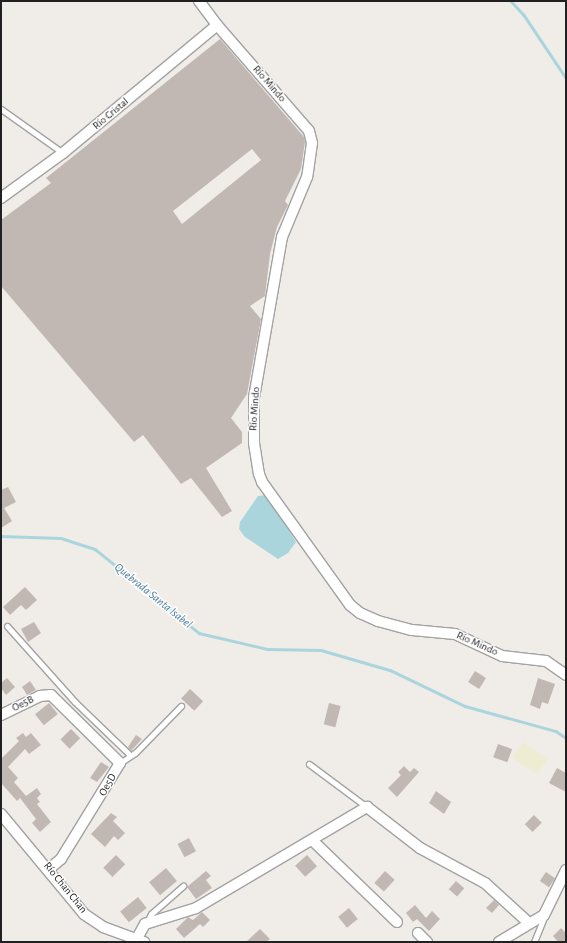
<!DOCTYPE html>
<html>
<head>
<meta charset="utf-8">
<style>
  body { margin:0 }
  #map { position:relative; width:567px; height:943px; overflow:hidden; background:#f0ede8; font-family:"Alegreya Sans",sans-serif }
  div>[style] { position:absolute }
  .farmland>* { inset:0; background:#eeedd4; transform-origin:0 0 }
  .water>* { inset:0; background:#aad5dc }
  .stream>* { height:2.5px; margin:-1.25px; padding:0 1.25px; transform-origin:1.25px; border-radius:1.25px; background:#aad5dc }
  .building>* { inset:0; background:#c1b8b4; transform-origin:0 0 }
  .roads { filter:drop-shadow(1px 0 #a2a2a2) drop-shadow(-1px 0 #a2a2a2) drop-shadow(0 1px #a2a2a2) drop-shadow(0 -1px #a2a2a2) }
  .lane>* { height:5px; margin:-2.5px; padding:0 2.5px; transform-origin:2.5px; border-radius:2.5px; background:#fff }
  .street>* { height:10px; margin:-5px; padding:0 5px; transform-origin:5px; border-radius:5px; background:#fff }
  span { translate:-50% -50%; white-space:nowrap; text-align:center; line-height:1.15; -webkit-text-stroke:3px #fff; paint-order:stroke }
  .street-label { font-size:11px; color:#212121 }
  .water-label { font-size:12px; color:#4a7c9d; font-style:italic }
  .frame { position:absolute; inset:0; border:2px solid #212121; pointer-events:none }
</style>
</head>
<body>
<div id="map">
  <div class="farmland">
    <div style="left:523px;top:742px;width:30px;height:19px;rotate:34deg"></div>
  </div>
  <div class="water">
    <div style="clip-path:polygon(267px 495px,296px 542px,288px 553px,278px 559px,245px 537px,239px 529px,240px 522px,258px 496px)"></div>
  </div>
  <div class="stream">
    <div style="left:511px;top:1px;width:19px;rotate:47deg"></div>
    <div style="left:524px;top:15px;width:76px;rotate:56.3deg"></div>
    <div style="left:1px;top:536px;width:60px;rotate:1.9deg"></div>
    <div style="left:61px;top:538px;width:36px;rotate:18deg"></div>
    <div style="left:95px;top:549px;width:134px;rotate:38.9deg"></div>
    <div style="left:199px;top:633px;width:71px;rotate:13.1deg"></div>
    <div style="left:268px;top:649px;width:53px;rotate:1.1deg"></div>
    <div style="left:321px;top:650px;width:72px;rotate:16.2deg"></div>
    <div style="left:390px;top:670px;width:83px;rotate:25.6deg"></div>
    <div style="left:465px;top:706px;width:94px;rotate:15.4deg"></div>
    <div style="left:556px;top:731px;width:12px;rotate:35deg"></div>
  </div>
  <div class="building">
    <div style="clip-path:polygon(evenodd,220px 39px,304px 137px,305px 142px,301px 169px,285px 201px,288px 205px,277px 227px,270px 254px,265px 296px,250px 306px,261px 319px,247px 394px,231px 418px,242px 432px,242px 443px,206px 468px,232px 511px,222px 517px,191px 478px,181px 484px,143px 435px,134px 442px,1px 286px,1px 220px,51px 183px,46px 178px,220px 39px,252px 149px,261px 160px,182px 224px,173px 211px,252px 149px)"></div>
    <div style="clip-path:polygon(8px 487px,16px 502px,4px 508px,12px 521px,1px 528px,1px 490px)"></div>
    <div style="clip-path:polygon(25px 587px,37px 600px,26px 610px,21px 605px,10px 615px,3px 607px)"></div>
    <div style="clip-path:polygon(34px 622px,41px 633px,28px 642px,21px 629px)"></div>
    <div style="left:475px;top:671px;width:13px;height:13px;rotate:32deg"></div>
    <div style="clip-path:polygon(7px 678px,15px 687px,6px 695px,1px 688px,1px 683px)"></div>
    <div style="clip-path:polygon(538px 678px,555px 684px,548px 704px,542px 702px,540px 709px,530px 705px)"></div>
    <div style="clip-path:polygon(30px 681px,36px 690px,27px 695px,22px 687px)"></div>
    <div style="left:190px;top:689px;width:18px;height:13px;rotate:43deg"></div>
    <div style="left:49px;top:703px;width:14px;height:18px;rotate:51deg"></div>
    <div style="left:329px;top:703px;width:12px;height:22px;rotate:14deg"></div>
    <div style="left:71px;top:729px;width:13px;height:15px;rotate:45deg"></div>
    <div style="clip-path:polygon(23px 733px,26px 737px,31px 733px,41px 745px,29px 754px,25px 749px,8px 767px,18px 778px,14px 782px,26px 796px,37px 788px,41px 794px,37px 798px,40px 802px,37px 804px,51px 822px,40px 832px,32px 823px,36px 819px,20px 798px,17px 801px,1px 783px,1px 759px,19px 741px,16px 738px)"></div>
    <div style="clip-path:polygon(136px 735px,142px 739px,131px 751px,128px 747px)"></div>
    <div style="left:498px;top:744px;width:15px;height:14px;rotate:20deg"></div>
    <div style="clip-path:polygon(101px 762px,109px 767px,97px 782px,90px 778px)"></div>
    <div style="clip-path:polygon(404px 766px,410px 772px,414px 768px,419px 772px,397px 797px,388px 788px,401px 775px,398px 772px)"></div>
    <div style="clip-path:polygon(557px 768px,566px 773px,566px 792px,549px 783px)"></div>
    <div style="clip-path:polygon(436px 791px,451px 802px,444px 814px,429px 803px)"></div>
    <div style="clip-path:polygon(111px 813px,117px 817px,113px 821px,125px 833px,118px 840px,114px 836px,105px 847px,91px 834px)"></div>
    <div style="left:534px;top:815px;width:11px;height:13px;rotate:45deg"></div>
    <div style="left:189px;top:838px;width:15px;height:13px;rotate:62deg"></div>
    <div style="left:116px;top:855px;width:13px;height:18px;rotate:45deg"></div>
    <div style="left:307px;top:855px;width:15px;height:16px;rotate:48deg"></div>
    <div style="left:166px;top:868px;width:17px;height:22px;rotate:50deg"></div>
    <div style="clip-path:polygon(206px 871px,211px 876px,206px 880px,212px 888px,196px 899px,187px 887px)"></div>
    <div style="left:385px;top:871px;width:13px;height:16px;rotate:42deg"></div>
    <div style="left:546px;top:872px;width:11px;height:11px;rotate:34deg"></div>
    <div style="left:456px;top:881px;width:11px;height:11px;rotate:41deg"></div>
    <div style="left:138px;top:897px;width:14px;height:23px;rotate:51deg"></div>
    <div style="clip-path:polygon(494px 900px,499px 905px,492px 913px,486px 908px)"></div>
    <div style="clip-path:polygon(415px 905px,426px 918px,432px 911px,440px 919px,429px 931px,417px 919px,413px 922px,406px 913px)"></div>
    <div style="left:349px;top:908px;width:14px;height:14px;rotate:51deg"></div>
    <div style="clip-path:polygon(202px 912px,210px 920px,203px 927px,200px 924px,184px 938px,176px 929px,188px 917px,193px 920px)"></div>
    <div style="clip-path:polygon(561px 928px,566px 933px,566px 942px,558px 942px,553px 936px)"></div>
    <div style="clip-path:polygon(260px 929px,270px 939px,266px 942px,246px 942px)"></div>
  </div>
  <div class="roads">
    <div class="lane">
      <div style="left:1px;top:109px;width:76px;rotate:35.4deg"></div>
      <div style="left:7px;top:626px;width:102px;rotate:48.2deg"></div>
      <div style="left:75px;top:702px;width:76px;rotate:43.9deg"></div>
      <div style="left:120px;top:763px;width:18px;rotate:-34deg"></div>
      <div style="left:135px;top:753px;width:66px;rotate:-45.6deg"></div>
      <div style="left:309px;top:764px;width:72px;rotate:36.6deg"></div>
      <div style="left:147px;top:922px;width:9px;rotate:-63deg"></div>
      <div style="left:151px;top:914px;width:43px;rotate:-41.2deg"></div>
      <div style="left:534px;top:942px;width:27px;rotate:-68deg"></div>
    </div>
    <div class="street">
      <div style="left:199px;top:1px;width:30px;rotate:53deg"></div>
      <div style="left:217px;top:25px;width:140px;rotate:49deg"></div>
      <div style="left:309px;top:131px;width:12px;rotate:76deg"></div>
      <div style="left:312px;top:143px;width:34px;rotate:98deg"></div>
      <div style="left:307px;top:177px;width:65px;rotate:112.6deg"></div>
      <div style="left:282px;top:237px;width:163px;rotate:99.9deg"></div>
      <div style="left:254px;top:398px;width:45px;rotate:90deg"></div>
      <div style="left:254px;top:443px;width:31px;rotate:81deg"></div>
      <div style="left:259px;top:474px;width:9px;rotate:69deg"></div>
      <div style="left:262px;top:482px;width:151px;rotate:54.4deg"></div>
      <div style="left:350px;top:605px;width:13px;rotate:39deg"></div>
      <div style="left:360px;top:613px;width:20px;rotate:24deg"></div>
      <div style="left:378px;top:621px;width:35px;rotate:15deg"></div>
      <div style="left:412px;top:630px;width:43px;rotate:5.3deg"></div>
      <div style="left:455px;top:634px;width:52px;rotate:25.1deg"></div>
      <div style="left:502px;top:656px;width:44px;rotate:6.5deg"></div>
      <div style="left:546px;top:661px;width:24px;rotate:35deg"></div>
      <div style="left:1px;top:198px;width:77px;rotate:-36deg"></div>
      <div style="left:63px;top:153px;width:200px;rotate:-39.7deg"></div>
      <div style="left:1px;top:715px;width:43px;rotate:-26deg"></div>
      <div style="left:40px;top:696px;width:11px;rotate:-5deg"></div>
      <div style="left:51px;top:695px;width:97px;rotate:44.6deg"></div>
      <div style="left:120px;top:763px;width:113px;rotate:121.6deg"></div>
      <div style="left:61px;top:859px;width:16px;rotate:140deg"></div>
      <div style="left:1px;top:814px;width:130px;rotate:50.3deg"></div>
      <div style="left:84px;top:914px;width:23px;rotate:34deg"></div>
      <div style="left:103px;top:927px;width:44px;rotate:20.1deg"></div>
      <div style="left:312px;top:840px;width:118px;rotate:44deg"></div>
      <div style="left:418px;top:933px;width:13px;rotate:45deg"></div>
      <div style="left:135px;top:942px;width:21px;rotate:-61deg"></div>
      <div style="left:145px;top:924px;width:53px;rotate:-17.4deg"></div>
      <div style="left:196px;top:908px;width:199px;rotate:-30.6deg"></div>
      <div style="left:367px;top:807px;width:67px;rotate:37.7deg"></div>
      <div style="left:420px;top:848px;width:74px;rotate:28.3deg"></div>
      <div style="left:485px;top:883px;width:59px;rotate:42.3deg"></div>
      <div style="left:499px;top:942px;width:52px;rotate:-31deg"></div>
      <div style="left:544px;top:915px;width:50px;rotate:-63.9deg"></div>
    </div>
  </div>
  <div class="street-label">
    <span style="left:269px;top:84px;rotate:49deg">Río Mindo</span>
    <span style="left:111px;top:114px;rotate:-40deg">Río Cristal</span>
    <span style="left:255px;top:409px;rotate:-86deg">Río Mindo</span>
    <span style="left:477px;top:644px;rotate:24deg">Río Mindo</span>
    <span style="left:23px;top:704px;rotate:-26deg">Oe5B</span>
    <span style="left:108px;top:785px;rotate:-60deg">Oe5D</span>
    <span style="left:65px;top:888px;rotate:51deg">Río Chan Chan</span>
  </div>
  <div class="water-label">
    <span style="left:153px;top:596px;rotate:39deg">Quebrada Santa Isabel</span>
  </div>
  <div class="frame"></div>
</div>
</body>
</html>
